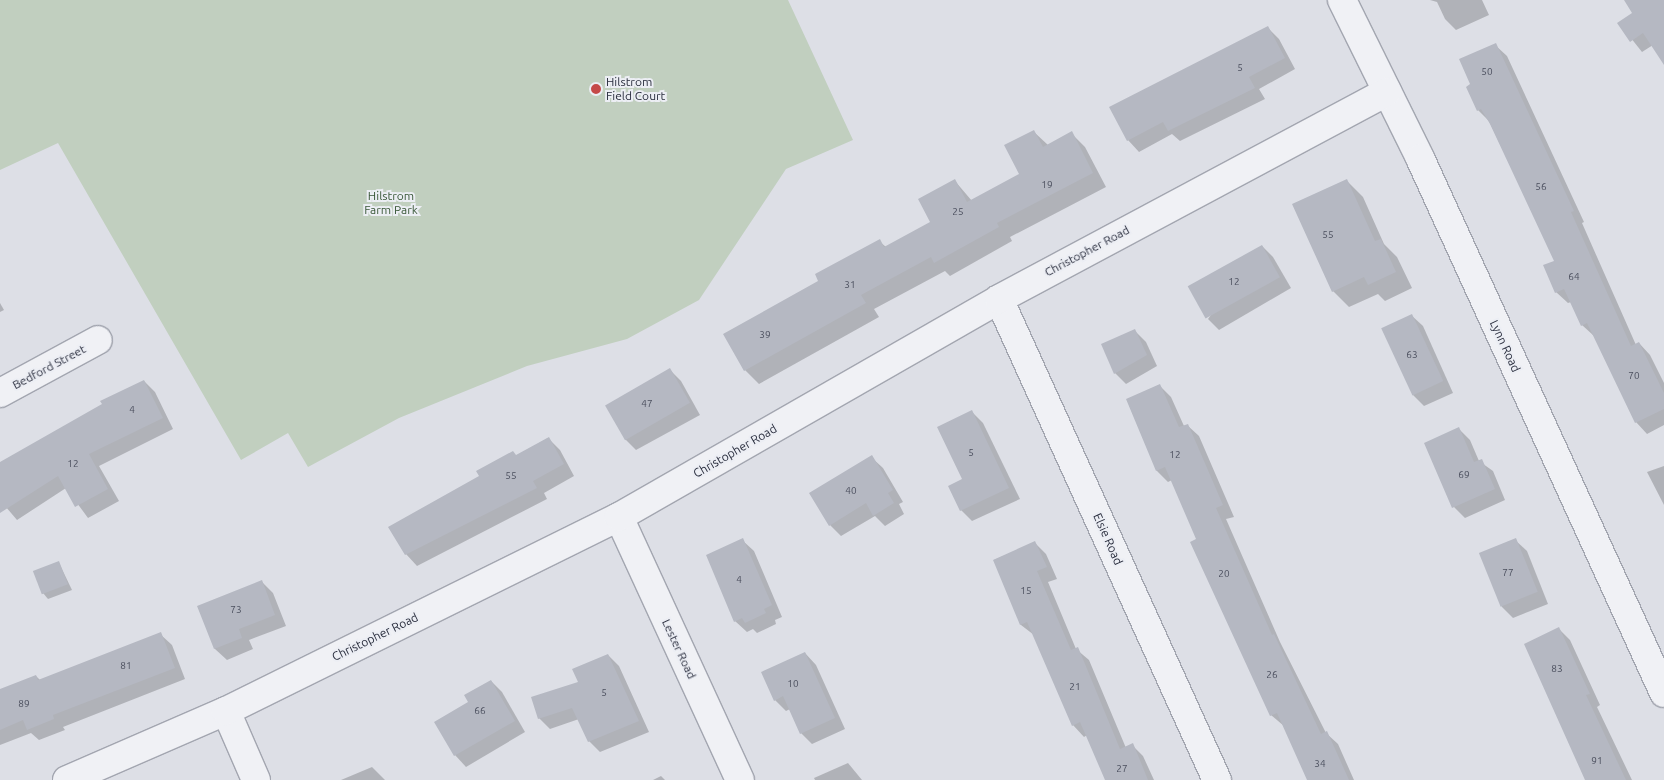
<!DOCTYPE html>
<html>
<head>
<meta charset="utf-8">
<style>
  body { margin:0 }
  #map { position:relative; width:1664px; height:780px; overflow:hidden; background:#dddfe6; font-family:Ubuntu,sans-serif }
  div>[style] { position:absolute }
  .green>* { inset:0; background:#c1cfbf }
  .shadow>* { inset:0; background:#0003 }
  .building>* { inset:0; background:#b5b8c2; transform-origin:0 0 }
  .roads { filter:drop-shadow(1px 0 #a3a6b0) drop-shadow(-1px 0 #a3a6b0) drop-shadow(0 1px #a3a6b0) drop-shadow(0 -1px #a3a6b0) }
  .minor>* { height:28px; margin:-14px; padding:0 14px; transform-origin:14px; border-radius:14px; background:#f0f1f5 }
  .dots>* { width:14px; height:14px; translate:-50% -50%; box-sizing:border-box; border:2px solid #eceef4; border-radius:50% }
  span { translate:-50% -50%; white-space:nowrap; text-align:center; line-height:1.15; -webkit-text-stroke:4px #eceef4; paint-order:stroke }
  .number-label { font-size:10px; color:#4b4f5e }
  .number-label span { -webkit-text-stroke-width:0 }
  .poi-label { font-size:12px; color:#282c3c }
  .left { translate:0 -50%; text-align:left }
  .park-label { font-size:12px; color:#375636 }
  .street-label { font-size:12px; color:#282c3c }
</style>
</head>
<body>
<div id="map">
  <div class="green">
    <div style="clip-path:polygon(0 0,788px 0,853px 140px,786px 169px,699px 300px,627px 339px,527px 366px,399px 418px,308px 467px,288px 433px,241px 460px,58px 143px,0 170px)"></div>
  </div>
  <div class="shadow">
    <div style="clip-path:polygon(1430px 0,1482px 0,1489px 15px,1456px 30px,1445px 19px,1437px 2px)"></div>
    <div style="clip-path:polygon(1632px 0,1664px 0,1664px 63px,1653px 45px,1642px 52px,1619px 23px,1634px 13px)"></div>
    <div style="clip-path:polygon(1268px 28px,1279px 39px,1295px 69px,1259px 89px,1265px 99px,1180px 141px,1172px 134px,1139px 152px,1128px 140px)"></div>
    <div style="clip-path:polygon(1495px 45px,1507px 56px,1584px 222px,1582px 223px,1636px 345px,1639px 343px,1650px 355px,1664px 383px,1664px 425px,1647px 434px,1636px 422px,1594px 336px,1582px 325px,1571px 302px,1568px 303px,1556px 292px,1556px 261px,1489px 121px,1478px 110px,1472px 85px)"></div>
    <div style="clip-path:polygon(1034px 132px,1048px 145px,1071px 133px,1085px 147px,1106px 187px,1010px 237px,1012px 241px,950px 276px,945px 271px,874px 309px,879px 317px,759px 384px,745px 370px,820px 281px,879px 241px,886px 247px,932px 222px,955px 181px,972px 201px,1021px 175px)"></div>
    <div style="clip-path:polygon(1347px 181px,1363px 197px,1384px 244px,1397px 257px,1412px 288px,1385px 301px,1378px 294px,1349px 307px,1333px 291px)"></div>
    <div style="clip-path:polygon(1262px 246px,1273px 257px,1291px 288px,1219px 330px,1208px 319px)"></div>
    <div style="clip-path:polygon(0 303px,4px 310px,0 312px)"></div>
    <div style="clip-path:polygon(1411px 315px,1423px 326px,1453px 393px,1424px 406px,1413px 395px)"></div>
    <div style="clip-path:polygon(1135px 331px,1146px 342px,1157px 366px,1126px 384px,1115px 373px)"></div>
    <div style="clip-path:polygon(670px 370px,681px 381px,700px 415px,636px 450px,625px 439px)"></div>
    <div style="clip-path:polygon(144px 381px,155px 392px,173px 429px,99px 466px,119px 501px,88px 518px,66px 488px,17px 520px,0 500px,0 464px)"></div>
    <div style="clip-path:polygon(1159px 385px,1171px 397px,1184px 426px,1187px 425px,1199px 436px,1234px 517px,1226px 519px,1280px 642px,1326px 733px,1338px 744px,1354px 780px,1308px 780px,1284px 726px,1271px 715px,1172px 480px,1168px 482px,1157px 471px,1127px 400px)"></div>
    <div style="clip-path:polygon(972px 412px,983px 423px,1020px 499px,972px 521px,961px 510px)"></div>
    <div style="clip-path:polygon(1459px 429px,1470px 440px,1479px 461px,1493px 471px,1505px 500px,1465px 518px,1454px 507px)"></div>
    <div style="clip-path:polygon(548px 438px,560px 450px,574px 476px,544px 493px,547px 499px,417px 566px,406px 554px,481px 477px)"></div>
    <div style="clip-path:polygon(871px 457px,883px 468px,903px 502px,899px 504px,904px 514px,885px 526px,875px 516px,841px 536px,830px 525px)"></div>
    <div style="clip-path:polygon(1664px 466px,1664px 505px,1647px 472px)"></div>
    <div style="clip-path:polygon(742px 540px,754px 551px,782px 617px,775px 620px,776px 624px,757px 633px,753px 629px,747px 632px,735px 621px)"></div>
    <div style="clip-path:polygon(1515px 540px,1527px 551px,1548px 604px,1513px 618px,1502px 607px,1480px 554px)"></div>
    <div style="clip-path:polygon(1035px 543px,1046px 554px,1057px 579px,1048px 582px,1076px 649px,1089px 660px,1126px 748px,1132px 745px,1143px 756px,1154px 780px,1106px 780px,1087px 735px,1084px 737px,1073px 725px,1034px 635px,1021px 625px,994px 560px)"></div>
    <div style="clip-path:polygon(59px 563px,72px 590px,48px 599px,43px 593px)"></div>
    <div style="clip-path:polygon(262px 582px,273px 593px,286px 626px,249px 640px,253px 649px,227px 660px,215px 649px,199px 607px)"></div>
    <div style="clip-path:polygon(1559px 629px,1570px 640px,1600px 705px,1597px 707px,1632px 780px,1587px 780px)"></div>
    <div style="clip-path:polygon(160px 634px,172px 645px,185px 679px,63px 727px,65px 730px,39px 740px,31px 733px,0 745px,0 691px,36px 676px,40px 680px)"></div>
    <div style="clip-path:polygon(805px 653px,816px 665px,845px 729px,812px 744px,801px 733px,790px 709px,786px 711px,775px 700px)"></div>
    <div style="clip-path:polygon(608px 655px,619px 666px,649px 732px,600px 752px,589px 741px,579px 719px,550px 729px,539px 718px)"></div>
    <div style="clip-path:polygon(491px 681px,502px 692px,525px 732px,466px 767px,455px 755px)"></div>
    <div style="clip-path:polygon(848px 763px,862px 780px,815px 780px,814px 778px)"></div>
    <div style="clip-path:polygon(372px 767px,385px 780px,341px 780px)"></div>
    <div style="clip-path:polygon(661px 776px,665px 780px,653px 780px)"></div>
  </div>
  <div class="building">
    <div style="clip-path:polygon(1624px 0,1664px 0,1664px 65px,1643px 33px,1630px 42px,1617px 23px,1632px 13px)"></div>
    <div style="clip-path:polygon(1268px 26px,1285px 58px,1249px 77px,1255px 88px,1168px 131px,1163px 122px,1127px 141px,1109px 107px)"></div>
    <div style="clip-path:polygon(1496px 43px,1574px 211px,1571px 212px,1631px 346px,1639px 342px,1664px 393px,1664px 409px,1635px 423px,1587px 323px,1581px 326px,1564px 289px,1555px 293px,1543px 265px,1554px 261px,1490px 124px,1481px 109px,1477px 111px,1466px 87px,1470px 84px,1459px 59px)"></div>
    <div style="clip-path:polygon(1034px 130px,1043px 147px,1072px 131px,1093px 173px,997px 223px,999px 227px,934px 263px,931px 257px,861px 295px,866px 303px,744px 371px,723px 334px,818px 281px,815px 274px,880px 239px,884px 247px,930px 222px,918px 199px,955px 179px,967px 202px,1019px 174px,1004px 145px)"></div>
    <div style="clip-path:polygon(1347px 179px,1375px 241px,1381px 239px,1396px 272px,1368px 285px,1364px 277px,1332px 292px,1292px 204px)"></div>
    <div style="left:1262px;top:245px;width:37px;height:85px;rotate:61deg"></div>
    <div style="left:1412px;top:314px;width:74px;height:34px;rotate:65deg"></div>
    <div style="clip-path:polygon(1135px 329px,1147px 355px,1114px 374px,1101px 344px)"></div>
    <div style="left:670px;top:368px;width:40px;height:75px;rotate:60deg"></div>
    <div style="clip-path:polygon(144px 380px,163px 418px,89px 454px,108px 489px,75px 507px,58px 476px,0 513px,0 462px,102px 404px,100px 401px)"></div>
    <div style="clip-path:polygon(1160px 384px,1179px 427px,1188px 424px,1223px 505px,1216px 508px,1272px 635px,1274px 634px,1321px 734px,1327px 731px,1349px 780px,1307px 780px,1277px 713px,1270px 716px,1190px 542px,1196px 539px,1165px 467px,1156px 471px,1126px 399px)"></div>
    <div style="clip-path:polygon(972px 410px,1009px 488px,960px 511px,948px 486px,962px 479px,937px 427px)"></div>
    <div style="clip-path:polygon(1459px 427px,1474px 462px,1482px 459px,1495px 489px,1452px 508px,1424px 443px)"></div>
    <div style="clip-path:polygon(549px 437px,564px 464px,533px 481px,537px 488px,405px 555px,388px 527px,479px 476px,476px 471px,513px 451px,516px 455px)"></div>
    <div style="clip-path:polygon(872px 455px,893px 490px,888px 493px,894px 503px,873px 516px,866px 503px,829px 526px,809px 493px)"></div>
    <div style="clip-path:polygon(743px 538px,772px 605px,764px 609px,766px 613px,745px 623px,742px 618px,734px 622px,706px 555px)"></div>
    <div style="left:1516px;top:538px;width:58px;height:40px;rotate:68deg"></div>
    <div style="clip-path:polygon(1035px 541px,1047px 567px,1037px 571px,1071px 650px,1078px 647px,1120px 749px,1133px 743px,1148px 780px,1105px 780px,1080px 722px,1072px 726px,1027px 622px,1020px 625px,993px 560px)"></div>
    <div style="left:59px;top:561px;width:25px;height:28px;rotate:69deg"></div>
    <div style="clip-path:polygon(262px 580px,275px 615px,239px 629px,242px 638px,214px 649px,197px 606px)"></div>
    <div style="clip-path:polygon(1559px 627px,1590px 694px,1586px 695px,1626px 780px,1585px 780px,1524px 644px)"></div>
    <div style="clip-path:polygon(161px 632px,175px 668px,53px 715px,54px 719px,27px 730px,23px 720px,0 730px,0 689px,36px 675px,38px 680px)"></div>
    <div style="clip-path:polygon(805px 652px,835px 718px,800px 734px,783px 696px,774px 701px,761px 672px)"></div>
    <div style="clip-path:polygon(608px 654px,639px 721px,588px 742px,572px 708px,538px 719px,531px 697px,578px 682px,572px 669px)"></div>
    <div style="clip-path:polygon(491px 680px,515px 721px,454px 756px,434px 722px,468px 702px,464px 695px)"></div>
  </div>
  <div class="roads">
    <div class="minor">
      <div style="left:1342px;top:0;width:176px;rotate:63.7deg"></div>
      <div style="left:1420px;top:158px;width:588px;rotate:65.48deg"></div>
      <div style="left:999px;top:299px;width:528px;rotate:65.62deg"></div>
      <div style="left:0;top:393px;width:111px;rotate:-28.4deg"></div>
      <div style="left:619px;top:517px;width:289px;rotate:65.3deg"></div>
      <div style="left:226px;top:711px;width:75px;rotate:66.5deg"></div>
      <div style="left:67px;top:780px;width:173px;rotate:-23.5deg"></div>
      <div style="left:226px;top:711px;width:438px;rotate:-26.3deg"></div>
      <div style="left:619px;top:517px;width:438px;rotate:-29.8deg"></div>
      <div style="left:999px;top:299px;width:440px;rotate:-28.1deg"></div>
    </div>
  </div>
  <div class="dots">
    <div style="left:596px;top:89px;background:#c54949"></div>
  </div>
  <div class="number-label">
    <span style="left:1240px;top:68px">5</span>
    <span style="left:1487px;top:72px">50</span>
    <span style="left:1047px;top:185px">19</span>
    <span style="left:1541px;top:187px">56</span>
    <span style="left:958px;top:212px">25</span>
    <span style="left:1328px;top:235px">55</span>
    <span style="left:1574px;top:277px">64</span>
    <span style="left:1234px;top:282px">12</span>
    <span style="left:850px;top:285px">31</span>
    <span style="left:765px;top:335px">39</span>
    <span style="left:1412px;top:355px">63</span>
    <span style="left:1634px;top:376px">70</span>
    <span style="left:647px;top:404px">47</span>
    <span style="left:132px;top:410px">4</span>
    <span style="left:971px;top:453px">5</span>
    <span style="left:1175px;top:455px">12</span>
    <span style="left:73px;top:464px">12</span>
    <span style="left:1464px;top:475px">69</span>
    <span style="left:511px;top:476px">55</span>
    <span style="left:851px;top:491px">40</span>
    <span style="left:1508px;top:573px">77</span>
    <span style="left:1224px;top:574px">20</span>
    <span style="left:739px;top:580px">4</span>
    <span style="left:1026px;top:591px">15</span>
    <span style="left:236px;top:610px">73</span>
    <span style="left:126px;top:666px">81</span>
    <span style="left:1557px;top:669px">83</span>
    <span style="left:1272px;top:675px">26</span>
    <span style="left:793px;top:684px">10</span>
    <span style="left:1075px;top:687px">21</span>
    <span style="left:604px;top:693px">5</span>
    <span style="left:24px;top:704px">89</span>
    <span style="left:480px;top:711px">66</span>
    <span style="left:1597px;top:761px">91</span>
    <span style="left:1320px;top:764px">34</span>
    <span style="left:1122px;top:769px">27</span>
  </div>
  <div class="poi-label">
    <span class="left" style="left:606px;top:89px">Hilstrom<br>Field Court</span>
  </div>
  <div class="park-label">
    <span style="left:391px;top:203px">Hilstrom<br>Farm Park</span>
  </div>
  <div class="street-label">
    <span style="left:1087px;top:251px;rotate:-28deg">Christopher Road</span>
    <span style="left:1505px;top:346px;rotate:65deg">Lynn Road</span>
    <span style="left:49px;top:367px;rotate:-28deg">Bedford Street</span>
    <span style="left:735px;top:451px;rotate:-30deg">Christopher Road</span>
    <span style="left:1108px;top:539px;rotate:66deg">Elsie Road</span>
    <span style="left:375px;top:637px;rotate:-26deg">Christopher Road</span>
    <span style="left:679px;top:649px;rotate:65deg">Lester Road</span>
  </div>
</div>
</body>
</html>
